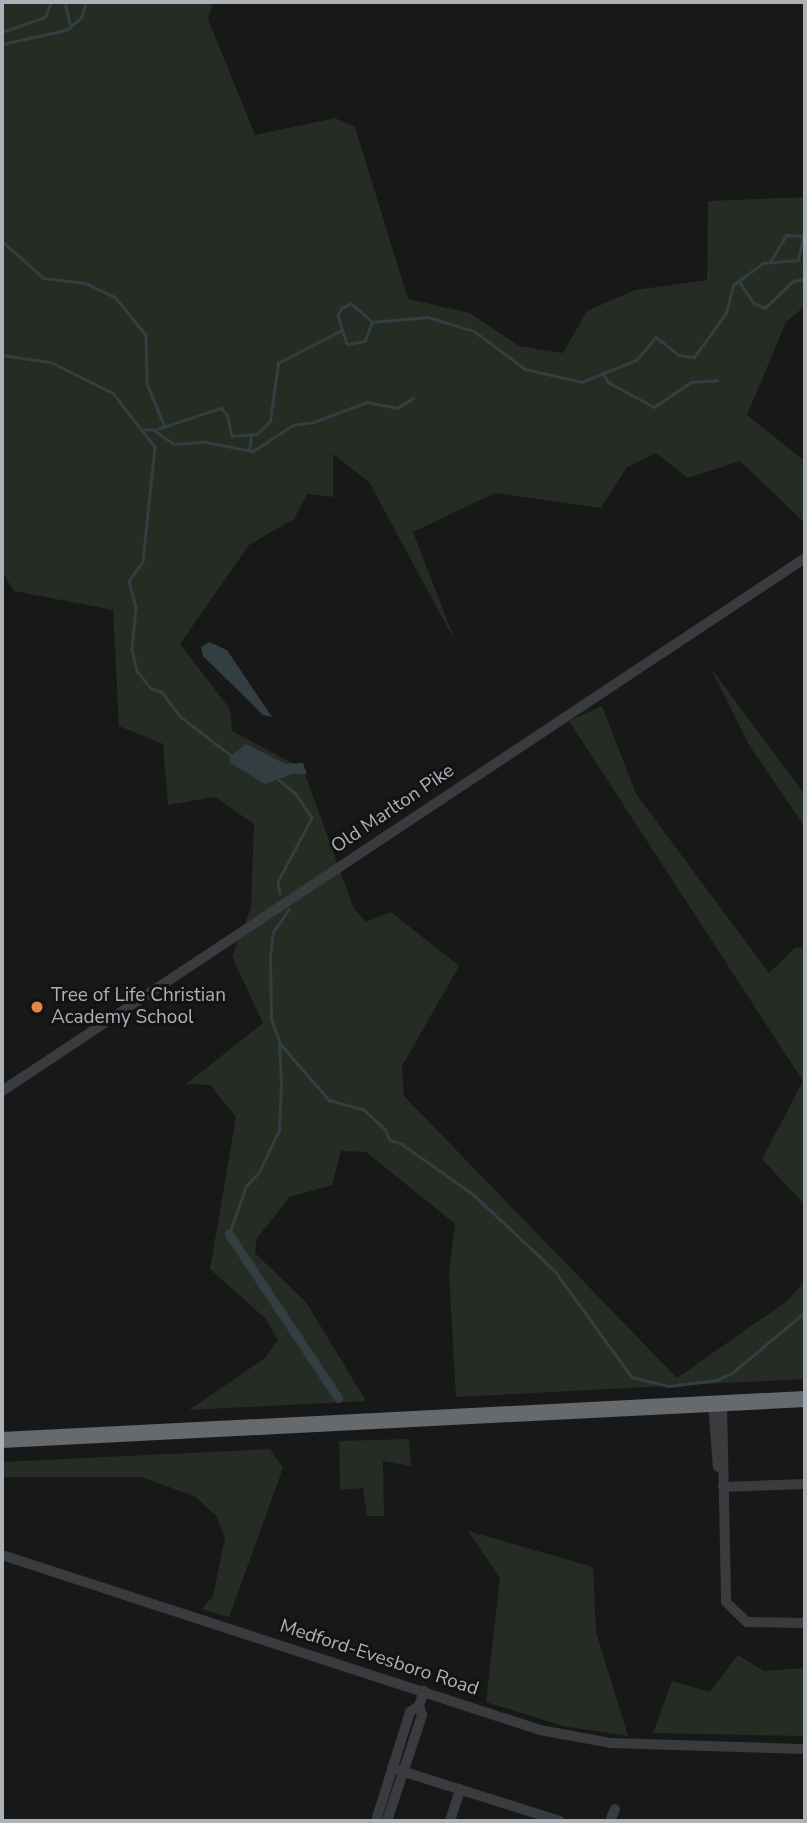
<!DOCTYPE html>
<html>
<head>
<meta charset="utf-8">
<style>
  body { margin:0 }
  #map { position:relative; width:807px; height:1823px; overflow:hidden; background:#181819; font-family:"Nunito Sans",sans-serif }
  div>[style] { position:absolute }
  .green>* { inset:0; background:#252c24 }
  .water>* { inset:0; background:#323e41 }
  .stream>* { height:2.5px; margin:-1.25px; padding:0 1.25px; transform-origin:1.25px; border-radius:1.25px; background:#323e41 }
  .canal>* { height:9px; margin:-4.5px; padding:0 4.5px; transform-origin:4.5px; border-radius:4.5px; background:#323e41 }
  .minor>* { height:10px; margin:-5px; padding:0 5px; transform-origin:5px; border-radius:5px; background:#393b3e }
  .highway>* { height:16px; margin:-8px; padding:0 8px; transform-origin:8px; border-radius:8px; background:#656a6f }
  .dots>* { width:19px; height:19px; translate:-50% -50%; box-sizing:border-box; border:4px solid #131314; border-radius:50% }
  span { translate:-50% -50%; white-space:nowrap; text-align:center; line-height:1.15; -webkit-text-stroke:6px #131314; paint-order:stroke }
  .street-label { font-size:19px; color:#abb2b8 }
  .poi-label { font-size:19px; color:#abb2b8 }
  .left { translate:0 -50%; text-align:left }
  .frame { position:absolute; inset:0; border:4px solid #abb2b8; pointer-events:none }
</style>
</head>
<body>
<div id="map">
  <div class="green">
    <div style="clip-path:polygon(2px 2px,213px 2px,208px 19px,255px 135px,335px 118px,355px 127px,408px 299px,470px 313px,519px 346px,563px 353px,587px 311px,635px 290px,707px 280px,708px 201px,805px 197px,805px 306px,786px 322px,747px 415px,805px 461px,805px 523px,740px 461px,688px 478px,656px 453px,627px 467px,601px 508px,495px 493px,413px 532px,456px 643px,369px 482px,333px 454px,333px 497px,307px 494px,294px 519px,249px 545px,180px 644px,230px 709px,232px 731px,303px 769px,354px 909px,366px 922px,391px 912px,459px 966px,402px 1066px,404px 1096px,677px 1378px,787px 1301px,805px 1281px,805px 1379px,456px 1397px,449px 1272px,455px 1224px,366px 1152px,341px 1151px,332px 1185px,290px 1197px,257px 1238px,255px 1253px,306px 1302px,366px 1401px,189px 1410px,265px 1358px,278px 1340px,265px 1318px,210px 1269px,236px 1117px,210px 1085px,186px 1084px,263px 1023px,232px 957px,251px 908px,254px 824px,215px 797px,168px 805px,163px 744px,119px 726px,113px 610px,14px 591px,2px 572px)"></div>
    <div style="clip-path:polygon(710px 667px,805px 795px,805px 827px,749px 745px)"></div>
    <div style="clip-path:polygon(602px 706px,636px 794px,769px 973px,795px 948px,805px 947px,805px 1205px,762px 1159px,803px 1081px,569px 721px)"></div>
    <div style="clip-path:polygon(409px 1439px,411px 1466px,383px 1461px,384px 1516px,367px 1516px,363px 1488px,340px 1490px,339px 1441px)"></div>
    <div style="clip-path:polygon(270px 1449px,283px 1468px,229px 1617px,202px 1609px,213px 1596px,225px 1538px,216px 1516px,196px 1497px,142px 1477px,2px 1477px,2px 1462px)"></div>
    <div style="clip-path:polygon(468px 1531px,593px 1567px,596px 1632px,628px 1736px,563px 1726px,486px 1702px,500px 1578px)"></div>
    <div style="clip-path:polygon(738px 1655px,764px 1671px,805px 1668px,805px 1736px,653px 1733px,672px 1681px,710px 1692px)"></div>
  </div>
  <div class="water">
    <div style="clip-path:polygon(209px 642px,227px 650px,272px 717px,263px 715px,203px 656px,201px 647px)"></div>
    <div style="clip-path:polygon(246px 744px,285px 764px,303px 763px,307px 774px,292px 774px,265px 784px,230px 763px,230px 756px)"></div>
  </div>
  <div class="stream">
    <div style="left:65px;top:2px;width:26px;rotate:77deg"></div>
    <div style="left:2px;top:32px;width:46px;rotate:-19.2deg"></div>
    <div style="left:45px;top:17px;width:16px;rotate:-68deg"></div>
    <div style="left:2px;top:44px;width:66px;rotate:-12.3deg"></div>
    <div style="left:66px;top:30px;width:19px;rotate:-39deg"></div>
    <div style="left:81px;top:18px;width:17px;rotate:-73deg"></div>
    <div style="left:2px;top:241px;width:56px;rotate:41.4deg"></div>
    <div style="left:44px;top:278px;width:41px;rotate:7deg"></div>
    <div style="left:85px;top:283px;width:33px;rotate:25deg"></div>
    <div style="left:115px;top:297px;width:49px;rotate:50.8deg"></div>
    <div style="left:146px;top:335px;width:48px;rotate:88.8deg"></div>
    <div style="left:147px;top:383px;width:45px;rotate:68deg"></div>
    <div style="left:770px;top:262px;width:31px;rotate:-59deg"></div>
    <div style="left:786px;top:235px;width:19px;rotate:3deg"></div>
    <div style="left:739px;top:281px;width:27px;rotate:56deg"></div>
    <div style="left:754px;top:303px;width:12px;rotate:24deg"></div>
    <div style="left:765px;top:308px;width:39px;rotate:-44deg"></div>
    <div style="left:793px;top:281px;width:12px;rotate:-9deg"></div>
    <div style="left:372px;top:322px;width:28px;rotate:-139deg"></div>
    <div style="left:351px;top:304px;width:10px;rotate:156deg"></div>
    <div style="left:342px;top:308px;width:9px;rotate:117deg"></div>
    <div style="left:338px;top:316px;width:29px;rotate:72deg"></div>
    <div style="left:347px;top:344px;width:18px;rotate:-9deg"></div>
    <div style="left:365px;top:341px;width:20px;rotate:-70deg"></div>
    <div style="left:372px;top:322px;width:56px;rotate:-5.1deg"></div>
    <div style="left:428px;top:317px;width:48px;rotate:16.9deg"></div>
    <div style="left:474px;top:331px;width:64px;rotate:36.7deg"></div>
    <div style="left:525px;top:369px;width:58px;rotate:12.8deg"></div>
    <div style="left:582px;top:382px;width:58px;rotate:-22.2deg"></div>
    <div style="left:636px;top:360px;width:30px;rotate:-49deg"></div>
    <div style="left:656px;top:337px;width:29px;rotate:38deg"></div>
    <div style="left:679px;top:355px;width:15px;rotate:8deg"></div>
    <div style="left:694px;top:357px;width:54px;rotate:-54deg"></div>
    <div style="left:726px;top:313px;width:29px;rotate:-76deg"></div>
    <div style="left:733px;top:285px;width:37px;rotate:-36deg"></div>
    <div style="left:763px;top:263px;width:35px;rotate:-5deg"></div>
    <div style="left:798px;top:260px;width:24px;rotate:-78deg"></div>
    <div style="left:2px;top:355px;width:49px;rotate:8.1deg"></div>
    <div style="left:51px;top:362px;width:69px;rotate:26.6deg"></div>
    <div style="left:113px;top:393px;width:68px;rotate:52.1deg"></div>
    <div style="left:155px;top:447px;width:116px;rotate:96deg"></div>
    <div style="left:143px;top:562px;width:24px;rotate:126deg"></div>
    <div style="left:129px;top:581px;width:28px;rotate:75deg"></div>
    <div style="left:136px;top:608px;width:41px;rotate:95.6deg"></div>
    <div style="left:132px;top:649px;width:23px;rotate:77deg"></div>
    <div style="left:137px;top:671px;width:22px;rotate:51deg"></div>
    <div style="left:151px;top:688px;width:12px;rotate:20deg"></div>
    <div style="left:162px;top:692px;width:31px;rotate:53deg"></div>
    <div style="left:181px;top:717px;width:64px;rotate:37.4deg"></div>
    <div style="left:603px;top:373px;width:10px;rotate:61deg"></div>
    <div style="left:608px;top:382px;width:52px;rotate:28.5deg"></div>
    <div style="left:654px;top:407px;width:45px;rotate:-34deg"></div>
    <div style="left:691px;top:382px;width:26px;rotate:-4deg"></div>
    <div style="left:144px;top:429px;width:10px;rotate:6deg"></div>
    <div style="left:154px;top:430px;width:71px;rotate:-18.2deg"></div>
    <div style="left:221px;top:408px;width:8px;rotate:45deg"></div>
    <div style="left:227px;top:414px;width:23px;rotate:77deg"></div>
    <div style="left:232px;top:436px;width:25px;rotate:-5deg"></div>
    <div style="left:257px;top:434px;width:18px;rotate:-45deg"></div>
    <div style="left:270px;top:421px;width:59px;rotate:-82.1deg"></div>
    <div style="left:278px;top:363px;width:70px;rotate:-27.3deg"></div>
    <div style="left:154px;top:430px;width:24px;rotate:35deg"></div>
    <div style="left:174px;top:444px;width:31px;rotate:-4deg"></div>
    <div style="left:205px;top:442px;width:49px;rotate:10.6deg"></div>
    <div style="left:253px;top:451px;width:48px;rotate:-33deg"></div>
    <div style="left:293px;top:425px;width:21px;rotate:-8deg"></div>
    <div style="left:314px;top:422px;width:57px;rotate:-20.7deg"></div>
    <div style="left:367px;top:402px;width:31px;rotate:11deg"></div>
    <div style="left:397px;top:408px;width:19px;rotate:-32deg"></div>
    <div style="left:249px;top:451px;width:14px;rotate:-82deg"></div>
    <div style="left:279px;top:780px;width:22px;rotate:39deg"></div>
    <div style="left:296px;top:794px;width:29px;rotate:56deg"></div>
    <div style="left:312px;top:818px;width:72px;rotate:118deg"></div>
    <div style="left:278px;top:882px;width:12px;rotate:81deg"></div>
    <div style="left:279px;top:1042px;width:77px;rotate:49.2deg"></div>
    <div style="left:329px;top:1100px;width:35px;rotate:15deg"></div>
    <div style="left:363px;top:1109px;width:30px;rotate:42deg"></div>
    <div style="left:385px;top:1129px;width:12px;rotate:66deg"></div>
    <div style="left:390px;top:1140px;width:13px;rotate:18deg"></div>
    <div style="left:402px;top:1144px;width:88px;rotate:35.3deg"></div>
    <div style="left:474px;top:1195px;width:83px;rotate:43.1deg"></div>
    <div style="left:535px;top:1252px;width:28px;rotate:44deg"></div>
    <div style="left:555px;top:1271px;width:131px;rotate:54deg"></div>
    <div style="left:632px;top:1377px;width:38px;rotate:14deg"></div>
    <div style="left:669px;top:1386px;width:48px;rotate:-7.1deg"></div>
    <div style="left:717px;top:1380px;width:17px;rotate:-25deg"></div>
    <div style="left:732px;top:1373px;width:95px;rotate:-39.9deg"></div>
    <div style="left:229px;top:1234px;width:51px;rotate:-70.5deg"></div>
    <div style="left:246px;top:1186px;width:19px;rotate:-47deg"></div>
    <div style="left:259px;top:1172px;width:47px;rotate:-64.5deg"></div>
    <div style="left:279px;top:1130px;width:45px;rotate:-87.5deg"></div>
    <div style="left:281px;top:1085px;width:44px;rotate:-92.6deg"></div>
    <div style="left:279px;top:1041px;width:23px;rotate:-110deg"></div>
    <div style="left:271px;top:1019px;width:63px;rotate:-90.9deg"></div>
    <div style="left:270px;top:956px;width:24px;rotate:-83deg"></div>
    <div style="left:273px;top:932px;width:28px;rotate:-55deg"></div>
  </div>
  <div class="canal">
    <div style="left:229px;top:1234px;width:197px;rotate:56.4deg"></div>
  </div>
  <div class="minor">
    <div style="left:2px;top:1091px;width:964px;rotate:-33.57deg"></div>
    <div style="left:713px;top:1404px;width:63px;rotate:85.5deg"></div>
    <div style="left:722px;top:1404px;width:198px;rotate:88.8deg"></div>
    <div style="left:726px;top:1602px;width:29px;rotate:44deg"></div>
    <div style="left:747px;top:1622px;width:58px;rotate:1deg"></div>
    <div style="left:723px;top:1487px;width:82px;rotate:-2.1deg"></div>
    <div style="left:2px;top:1555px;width:566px;rotate:18.02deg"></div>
    <div style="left:540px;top:1730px;width:71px;rotate:10.5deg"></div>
    <div style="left:610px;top:1743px;width:195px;rotate:1.8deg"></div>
    <div style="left:392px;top:1768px;width:176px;rotate:17.5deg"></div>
    <div style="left:376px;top:1821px;width:114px;rotate:-72.7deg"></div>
    <div style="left:410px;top:1712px;width:11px;rotate:-34deg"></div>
    <div style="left:387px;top:1821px;width:112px;rotate:-71.7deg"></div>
    <div style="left:422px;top:1715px;width:9px;rotate:-108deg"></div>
    <div style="left:419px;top:1706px;width:16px;rotate:-72deg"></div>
    <div style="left:450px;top:1821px;width:33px;rotate:-72deg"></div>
    <div style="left:610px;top:1821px;width:13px;rotate:-67deg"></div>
  </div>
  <div class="highway">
    <div style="left:2px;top:1440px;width:804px;rotate:-2.92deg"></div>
  </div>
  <div class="dots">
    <div style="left:37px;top:1007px;background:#e28547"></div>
  </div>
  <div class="street-label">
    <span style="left:393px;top:809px;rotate:-34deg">Old Marlton Pike</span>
    <span style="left:379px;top:1658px;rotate:18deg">Medford-Evesboro Road</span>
  </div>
  <div class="poi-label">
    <span class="left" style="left:51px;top:1007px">Tree of Life Christian<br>Academy School</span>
  </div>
  <div class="frame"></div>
</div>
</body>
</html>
